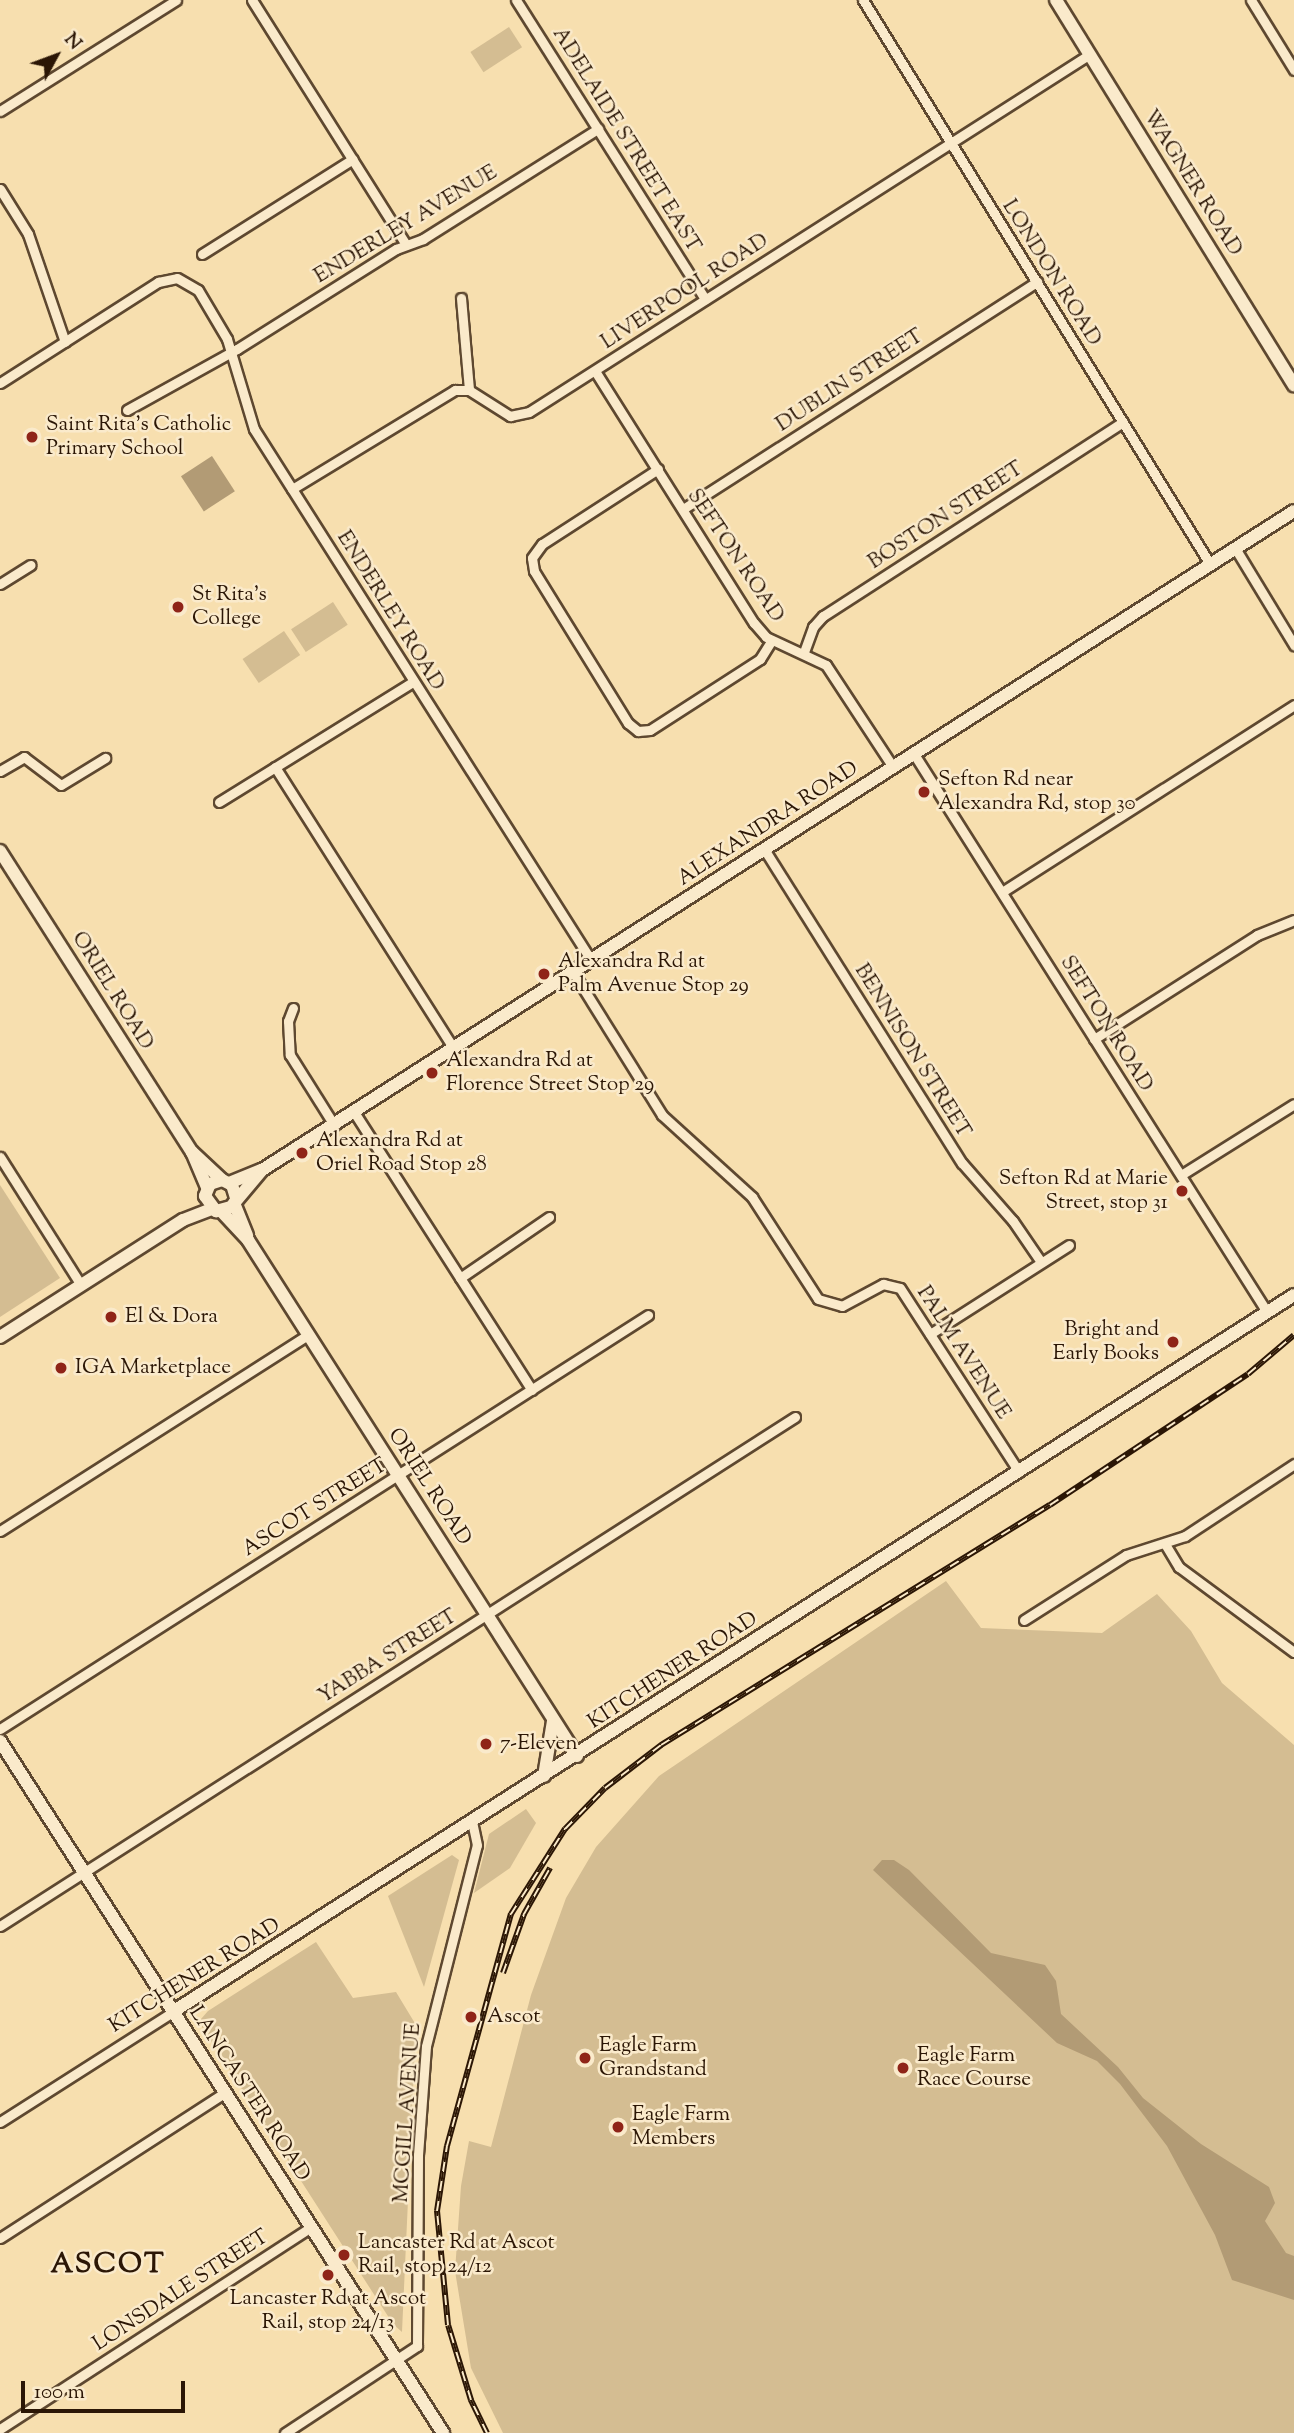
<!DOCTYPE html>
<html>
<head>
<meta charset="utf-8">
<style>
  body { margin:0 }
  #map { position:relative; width:1294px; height:2433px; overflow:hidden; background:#f7dfaf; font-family:"Sorts Mill Goudy",serif }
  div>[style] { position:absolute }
  .green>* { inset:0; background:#d4bd92; transform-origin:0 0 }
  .water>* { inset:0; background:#b29b75; transform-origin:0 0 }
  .roads { filter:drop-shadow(2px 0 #5e4830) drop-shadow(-2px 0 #5e4830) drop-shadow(0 2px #5e4830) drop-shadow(0 -2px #5e4830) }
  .street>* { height:9px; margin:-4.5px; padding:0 4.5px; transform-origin:4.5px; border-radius:4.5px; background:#faeacb }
  .secondary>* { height:12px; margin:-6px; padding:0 6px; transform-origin:6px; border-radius:6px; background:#faeacb }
  .rail>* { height:6px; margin-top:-3px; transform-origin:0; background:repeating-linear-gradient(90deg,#faeacb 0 10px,#2b1605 0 20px); box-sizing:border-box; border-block:2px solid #2b1605 }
  .dots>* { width:19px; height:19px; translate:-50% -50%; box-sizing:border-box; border:4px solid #faeacb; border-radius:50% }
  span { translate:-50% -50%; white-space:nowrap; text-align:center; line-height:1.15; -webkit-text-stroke:5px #faeacb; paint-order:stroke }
  .street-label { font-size:21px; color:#2b1605 }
  .poi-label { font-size:21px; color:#2b1605 }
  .left { translate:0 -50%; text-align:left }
  .right { translate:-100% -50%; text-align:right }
  .district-label { font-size:28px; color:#2b1605; font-weight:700; letter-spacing:2px }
  .north { position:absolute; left:21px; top:21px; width:70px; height:70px; -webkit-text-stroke:5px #faeacb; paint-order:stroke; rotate:49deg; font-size:19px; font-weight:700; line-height:28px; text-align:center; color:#2b1605 }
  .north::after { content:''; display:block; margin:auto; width:24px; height:32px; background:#2b1605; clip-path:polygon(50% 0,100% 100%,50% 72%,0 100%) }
  .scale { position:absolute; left:21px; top:2381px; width:164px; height:32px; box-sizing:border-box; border:4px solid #2b1605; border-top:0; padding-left:9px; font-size:21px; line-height:24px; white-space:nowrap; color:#2b1605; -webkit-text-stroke:5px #faeacb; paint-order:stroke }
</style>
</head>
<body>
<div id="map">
  <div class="green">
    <div style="left:509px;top:27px;width:24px;height:46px;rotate:57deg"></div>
    <div style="left:333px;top:602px;width:27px;height:50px;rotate:57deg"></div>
    <div style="left:284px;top:631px;width:29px;height:50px;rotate:56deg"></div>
    <div style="clip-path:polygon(0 1185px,60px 1278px,0 1317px)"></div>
    <div style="clip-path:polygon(946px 1581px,981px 1628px,1102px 1633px,1157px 1594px,1191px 1631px,1222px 1683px,1294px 1745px,1294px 2433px,503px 2433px,471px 2368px,455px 2271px,461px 2186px,469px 2141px,491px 2147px,531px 1995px,566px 1898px,596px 1847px,659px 1776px)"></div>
    <div style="clip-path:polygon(526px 1809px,536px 1823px,510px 1868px,474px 1893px,489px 1834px)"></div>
    <div style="clip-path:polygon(452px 1855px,459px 1860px,424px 1987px,388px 1896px)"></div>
    <div style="clip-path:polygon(316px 1942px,353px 1998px,396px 1992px,416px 2025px,402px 2332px,393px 2324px,202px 2027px,201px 2019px,208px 2011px)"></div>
  </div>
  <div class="water">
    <div style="left:212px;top:456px;width:42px;height:37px;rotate:57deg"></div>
    <div style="clip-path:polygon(882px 1860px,894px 1860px,909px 1870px,991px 1953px,1045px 1965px,1056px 1981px,1061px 2014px,1118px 2067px,1143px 2098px,1201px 2144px,1269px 2187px,1275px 2203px,1265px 2221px,1286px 2253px,1294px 2256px,1294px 2300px,1232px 2280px,1215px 2235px,1167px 2146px,1120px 2084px,1097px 2061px,1057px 2043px,873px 1870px)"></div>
  </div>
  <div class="roads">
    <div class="street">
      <div style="left:252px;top:0;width:289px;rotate:57.8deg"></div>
      <div style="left:516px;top:0;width:354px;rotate:57.7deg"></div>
      <div style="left:863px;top:0;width:662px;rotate:58.4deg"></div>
      <div style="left:1251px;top:0;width:82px;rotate:58.4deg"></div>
      <div style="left:0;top:111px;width:208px;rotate:-32.2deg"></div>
      <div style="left:0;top:189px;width:53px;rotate:58.1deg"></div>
      <div style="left:28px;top:234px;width:114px;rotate:71.1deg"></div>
      <div style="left:202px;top:254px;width:178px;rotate:-32.2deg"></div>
      <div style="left:461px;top:298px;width:92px;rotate:85deg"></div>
      <div style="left:595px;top:371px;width:298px;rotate:57.8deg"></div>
      <div style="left:754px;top:623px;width:18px;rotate:49deg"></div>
      <div style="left:766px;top:637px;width:66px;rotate:25deg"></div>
      <div style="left:826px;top:665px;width:122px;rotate:56.7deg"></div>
      <div style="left:0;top:383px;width:188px;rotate:-32.6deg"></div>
      <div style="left:158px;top:282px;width:19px;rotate:-12deg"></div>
      <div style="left:177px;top:278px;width:24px;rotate:30deg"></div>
      <div style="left:198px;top:290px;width:57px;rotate:59.4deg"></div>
      <div style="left:227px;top:339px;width:94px;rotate:73.3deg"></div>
      <div style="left:254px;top:429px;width:629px;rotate:57.6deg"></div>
      <div style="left:127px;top:410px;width:126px;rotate:-29deg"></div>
      <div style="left:237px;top:349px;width:188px;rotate:-32.2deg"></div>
      <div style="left:396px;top:249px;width:29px;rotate:-20deg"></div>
      <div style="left:423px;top:239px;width:207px;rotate:-32.2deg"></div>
      <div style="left:658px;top:469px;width:138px;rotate:147.1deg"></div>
      <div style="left:542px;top:544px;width:17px;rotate:126deg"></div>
      <div style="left:532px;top:558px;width:13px;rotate:81deg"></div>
      <div style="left:534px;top:571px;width:179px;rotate:58.3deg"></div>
      <div style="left:628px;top:723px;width:13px;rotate:39deg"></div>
      <div style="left:638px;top:731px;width:12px;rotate:-5deg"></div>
      <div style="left:650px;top:730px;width:131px;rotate:-32.8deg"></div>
      <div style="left:760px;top:659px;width:22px;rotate:-58deg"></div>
      <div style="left:292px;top:489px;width:191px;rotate:-31.3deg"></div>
      <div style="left:455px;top:390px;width:14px"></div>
      <div style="left:469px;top:390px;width:49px;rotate:32.4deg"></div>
      <div style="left:510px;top:416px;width:19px;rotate:-12deg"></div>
      <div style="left:529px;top:412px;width:665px;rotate:-32.54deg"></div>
      <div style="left:683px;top:509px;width:421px;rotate:-32.7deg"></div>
      <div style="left:1235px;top:548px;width:114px;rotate:58.7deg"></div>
      <div style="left:0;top:584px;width:36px;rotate:-32deg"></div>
      <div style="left:804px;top:652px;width:27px;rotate:-70deg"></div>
      <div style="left:813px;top:627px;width:15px;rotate:-48deg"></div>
      <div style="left:823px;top:616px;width:357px;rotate:-32.9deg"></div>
      <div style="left:914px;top:754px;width:660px;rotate:57.68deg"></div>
      <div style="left:275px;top:767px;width:333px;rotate:57.6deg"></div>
      <div style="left:0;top:771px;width:28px;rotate:-30deg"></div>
      <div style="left:24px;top:757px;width:46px;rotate:37.1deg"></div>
      <div style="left:61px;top:785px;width:52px;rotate:-31.5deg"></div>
      <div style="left:219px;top:802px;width:229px;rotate:-31.8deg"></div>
      <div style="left:764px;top:849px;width:371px;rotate:57.8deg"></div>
      <div style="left:962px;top:1163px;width:77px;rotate:48.7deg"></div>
      <div style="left:1013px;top:1221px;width:50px;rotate:55.7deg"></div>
      <div style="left:1002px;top:892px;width:347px;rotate:-32.6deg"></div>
      <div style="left:573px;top:972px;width:168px;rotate:58.1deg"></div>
      <div style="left:662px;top:1115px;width:122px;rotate:42.3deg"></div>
      <div style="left:752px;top:1197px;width:121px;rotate:57.1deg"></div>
      <div style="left:818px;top:1299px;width:25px;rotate:16deg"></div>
      <div style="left:842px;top:1306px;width:47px;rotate:-28.2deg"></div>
      <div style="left:883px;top:1284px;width:17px;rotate:13deg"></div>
      <div style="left:900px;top:1288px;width:219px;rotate:57.1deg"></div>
      <div style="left:293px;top:1008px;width:14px;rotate:111deg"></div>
      <div style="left:288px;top:1021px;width:34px;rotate:87deg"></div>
      <div style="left:290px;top:1055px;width:83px;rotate:57.8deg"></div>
      <div style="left:1094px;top:1039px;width:193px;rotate:-32.5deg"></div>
      <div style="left:1257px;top:935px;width:40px;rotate:-22deg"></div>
      <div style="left:354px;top:1112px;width:330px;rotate:57.4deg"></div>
      <div style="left:0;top:1157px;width:151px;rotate:57.7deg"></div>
      <div style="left:1181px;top:1175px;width:133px;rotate:-32.1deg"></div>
      <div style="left:460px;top:1278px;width:108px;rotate:-34.4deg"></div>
      <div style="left:930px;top:1334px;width:165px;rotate:-32.6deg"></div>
      <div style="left:0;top:1531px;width:365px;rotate:-32.5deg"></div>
      <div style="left:1165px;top:1544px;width:27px;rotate:59deg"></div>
      <div style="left:1179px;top:1567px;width:143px;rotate:36.5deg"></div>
      <div style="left:1024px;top:1620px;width:121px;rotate:-32.5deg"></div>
      <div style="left:1126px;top:1555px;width:62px;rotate:-17.9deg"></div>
      <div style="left:1185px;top:1536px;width:131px;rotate:-33.4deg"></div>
      <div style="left:0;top:1729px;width:769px;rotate:-32.57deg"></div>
      <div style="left:0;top:1926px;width:944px;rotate:-32.63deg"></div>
      <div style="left:0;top:2122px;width:206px;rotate:-32.5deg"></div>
      <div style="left:0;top:2238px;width:269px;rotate:-32.9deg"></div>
      <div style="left:0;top:2429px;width:371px;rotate:-33deg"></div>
      <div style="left:285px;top:2433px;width:158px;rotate:-33.4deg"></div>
      <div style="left:417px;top:2346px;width:191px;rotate:-89.7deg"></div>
      <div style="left:418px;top:2155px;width:109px;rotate:-85.8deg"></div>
      <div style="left:426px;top:2046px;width:207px;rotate:-75.8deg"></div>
      <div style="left:477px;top:1845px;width:24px;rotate:-102deg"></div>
    </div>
    <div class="secondary">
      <div style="left:1056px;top:0;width:453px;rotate:58.3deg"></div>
      <div style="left:0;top:851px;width:357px;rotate:57.5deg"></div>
      <div style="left:192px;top:1152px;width:38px;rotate:67deg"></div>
      <div style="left:192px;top:1152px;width:41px;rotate:43deg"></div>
      <div style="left:229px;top:1183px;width:35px;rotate:-22deg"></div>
      <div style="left:236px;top:1198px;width:14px;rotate:-107deg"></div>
      <div style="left:232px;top:1185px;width:11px;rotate:-153deg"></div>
      <div style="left:222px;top:1180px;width:13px;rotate:162deg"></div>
      <div style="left:210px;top:1184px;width:13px;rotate:113deg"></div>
      <div style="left:205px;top:1196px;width:19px;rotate:54deg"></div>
      <div style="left:216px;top:1211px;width:16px;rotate:-15deg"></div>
      <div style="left:231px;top:1207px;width:48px;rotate:-50deg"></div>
      <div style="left:262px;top:1170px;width:1224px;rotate:-32.56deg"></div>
      <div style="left:234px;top:1203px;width:35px;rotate:68deg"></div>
      <div style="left:221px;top:1211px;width:40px;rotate:47deg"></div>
      <div style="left:248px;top:1240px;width:612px;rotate:57.48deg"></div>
      <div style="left:0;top:1337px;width:217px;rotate:-32.6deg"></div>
      <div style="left:183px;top:1220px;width:31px;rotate:-21deg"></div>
      <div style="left:0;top:1741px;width:822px;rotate:57.37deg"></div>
      <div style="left:544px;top:1776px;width:56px;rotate:-80.7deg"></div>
      <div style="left:174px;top:2011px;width:1329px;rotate:-32.59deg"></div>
    </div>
  </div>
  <div class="rail">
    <div style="left:503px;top:1973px;width:63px;rotate:-70.4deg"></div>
    <div style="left:524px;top:1914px;width:53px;rotate:-60.5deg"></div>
    <div style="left:487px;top:2433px;width:37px;rotate:-116deg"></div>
    <div style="left:471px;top:2400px;width:78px;rotate:-107deg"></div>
    <div style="left:448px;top:2325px;width:115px;rotate:-95.5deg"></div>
    <div style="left:437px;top:2211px;width:66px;rotate:-81.3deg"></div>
    <div style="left:447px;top:2146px;width:241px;rotate:-74.6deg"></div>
    <div style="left:511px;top:1914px;width:101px;rotate:-57.6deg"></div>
    <div style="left:565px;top:1829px;width:57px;rotate:-45.7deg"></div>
    <div style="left:605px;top:1788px;width:71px;rotate:-37.5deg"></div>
    <div style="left:661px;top:1745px;width:457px;rotate:-31.7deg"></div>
    <div style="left:1050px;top:1505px;width:237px;rotate:-33.5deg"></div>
    <div style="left:1248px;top:1374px;width:60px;rotate:-40.3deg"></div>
  </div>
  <div class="dots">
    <div style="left:32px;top:437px;background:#8f2418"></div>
    <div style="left:178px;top:607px;background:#8f2418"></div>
    <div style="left:924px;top:792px;background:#8f2418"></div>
    <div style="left:544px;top:974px;background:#8f2418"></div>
    <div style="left:432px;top:1073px;background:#8f2418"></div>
    <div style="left:302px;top:1153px;background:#8f2418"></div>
    <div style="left:1182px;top:1191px;background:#8f2418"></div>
    <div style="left:111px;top:1317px;background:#8f2418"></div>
    <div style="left:1173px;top:1342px;background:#8f2418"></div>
    <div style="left:61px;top:1368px;background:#8f2418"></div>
    <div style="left:486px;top:1744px;background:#8f2418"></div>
    <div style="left:471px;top:2017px;background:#8f2418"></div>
    <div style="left:585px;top:2058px;background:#8f2418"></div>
    <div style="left:903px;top:2068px;background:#8f2418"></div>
    <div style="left:618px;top:2127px;background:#8f2418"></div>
    <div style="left:344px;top:2255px;background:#8f2418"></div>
    <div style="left:328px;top:2275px;background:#8f2418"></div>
  </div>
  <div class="street-label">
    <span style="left:626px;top:140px;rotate:58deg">ADELAIDE STREET EAST</span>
    <span style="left:1192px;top:183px;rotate:58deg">WAGNER ROAD</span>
    <span style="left:406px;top:225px;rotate:-31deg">ENDERLEY AVENUE</span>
    <span style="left:1051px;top:273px;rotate:58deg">LONDON ROAD</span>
    <span style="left:685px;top:292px;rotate:-33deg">LIVERPOOL ROAD</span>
    <span style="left:850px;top:381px;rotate:-33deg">DUBLIN STREET</span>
    <span style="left:946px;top:516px;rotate:-33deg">BOSTON STREET</span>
    <span style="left:735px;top:556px;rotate:56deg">SEFTON ROAD</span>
    <span style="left:390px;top:611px;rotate:58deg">ENDERLEY ROAD</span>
    <span style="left:768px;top:824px;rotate:-33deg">ALEXANDRA ROAD</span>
    <span style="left:112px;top:991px;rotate:58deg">ORIEL ROAD</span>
    <span style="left:1106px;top:1024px;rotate:58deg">SEFTON ROAD</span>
    <span style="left:912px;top:1051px;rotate:58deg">BENNISON STREET</span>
    <span style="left:963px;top:1353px;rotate:57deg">PALM AVENUE</span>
    <span style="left:429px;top:1487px;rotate:57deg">ORIEL ROAD</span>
    <span style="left:315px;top:1508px;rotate:-32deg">ASCOT STREET</span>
    <span style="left:388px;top:1657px;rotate:-32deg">YABBA STREET</span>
    <span style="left:673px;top:1671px;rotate:-33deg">KITCHENER ROAD</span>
    <span style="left:195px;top:1976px;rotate:-32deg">KITCHENER ROAD</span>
    <span style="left:249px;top:2094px;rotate:57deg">LANCASTER ROAD</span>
    <span style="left:408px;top:2113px;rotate:-86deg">MCGILL AVENUE</span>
    <span style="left:181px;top:2291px;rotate:-33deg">LONSDALE STREET</span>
  </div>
  <div class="poi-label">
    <span class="left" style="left:46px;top:437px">Saint Rita's Catholic<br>Primary School</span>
    <span class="left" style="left:192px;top:607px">St Rita's<br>College</span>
    <span class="left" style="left:938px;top:792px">Sefton Rd near<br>Alexandra Rd, stop 30</span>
    <span class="left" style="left:558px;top:974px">Alexandra Rd at<br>Palm Avenue Stop 29</span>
    <span class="left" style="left:446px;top:1073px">Alexandra Rd at<br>Florence Street Stop 29</span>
    <span class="left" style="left:316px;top:1153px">Alexandra Rd at<br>Oriel Road Stop 28</span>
    <span class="right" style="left:1168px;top:1191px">Sefton Rd at Marie<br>Street, stop 31</span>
    <span class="left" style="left:125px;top:1317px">El &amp; Dora</span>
    <span class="right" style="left:1159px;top:1342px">Bright and<br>Early Books</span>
    <span class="left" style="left:75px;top:1368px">IGA Marketplace</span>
    <span class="left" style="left:500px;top:1744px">7-Eleven</span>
    <span class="left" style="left:487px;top:2017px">Ascot</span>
    <span class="left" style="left:599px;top:2058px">Eagle Farm<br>Grandstand</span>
    <span class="left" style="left:917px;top:2068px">Eagle Farm<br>Race Course</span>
    <span class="left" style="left:632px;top:2127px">Eagle Farm<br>Members</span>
    <span class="left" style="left:358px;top:2255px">Lancaster Rd at Ascot<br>Rail, stop 24/12</span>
    <span style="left:328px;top:2311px">Lancaster Rd at Ascot<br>Rail, stop 24/13</span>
  </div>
  <div class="district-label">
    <span style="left:108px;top:2265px">ASCOT</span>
  </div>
  <div class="north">N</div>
  <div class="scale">100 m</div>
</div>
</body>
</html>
